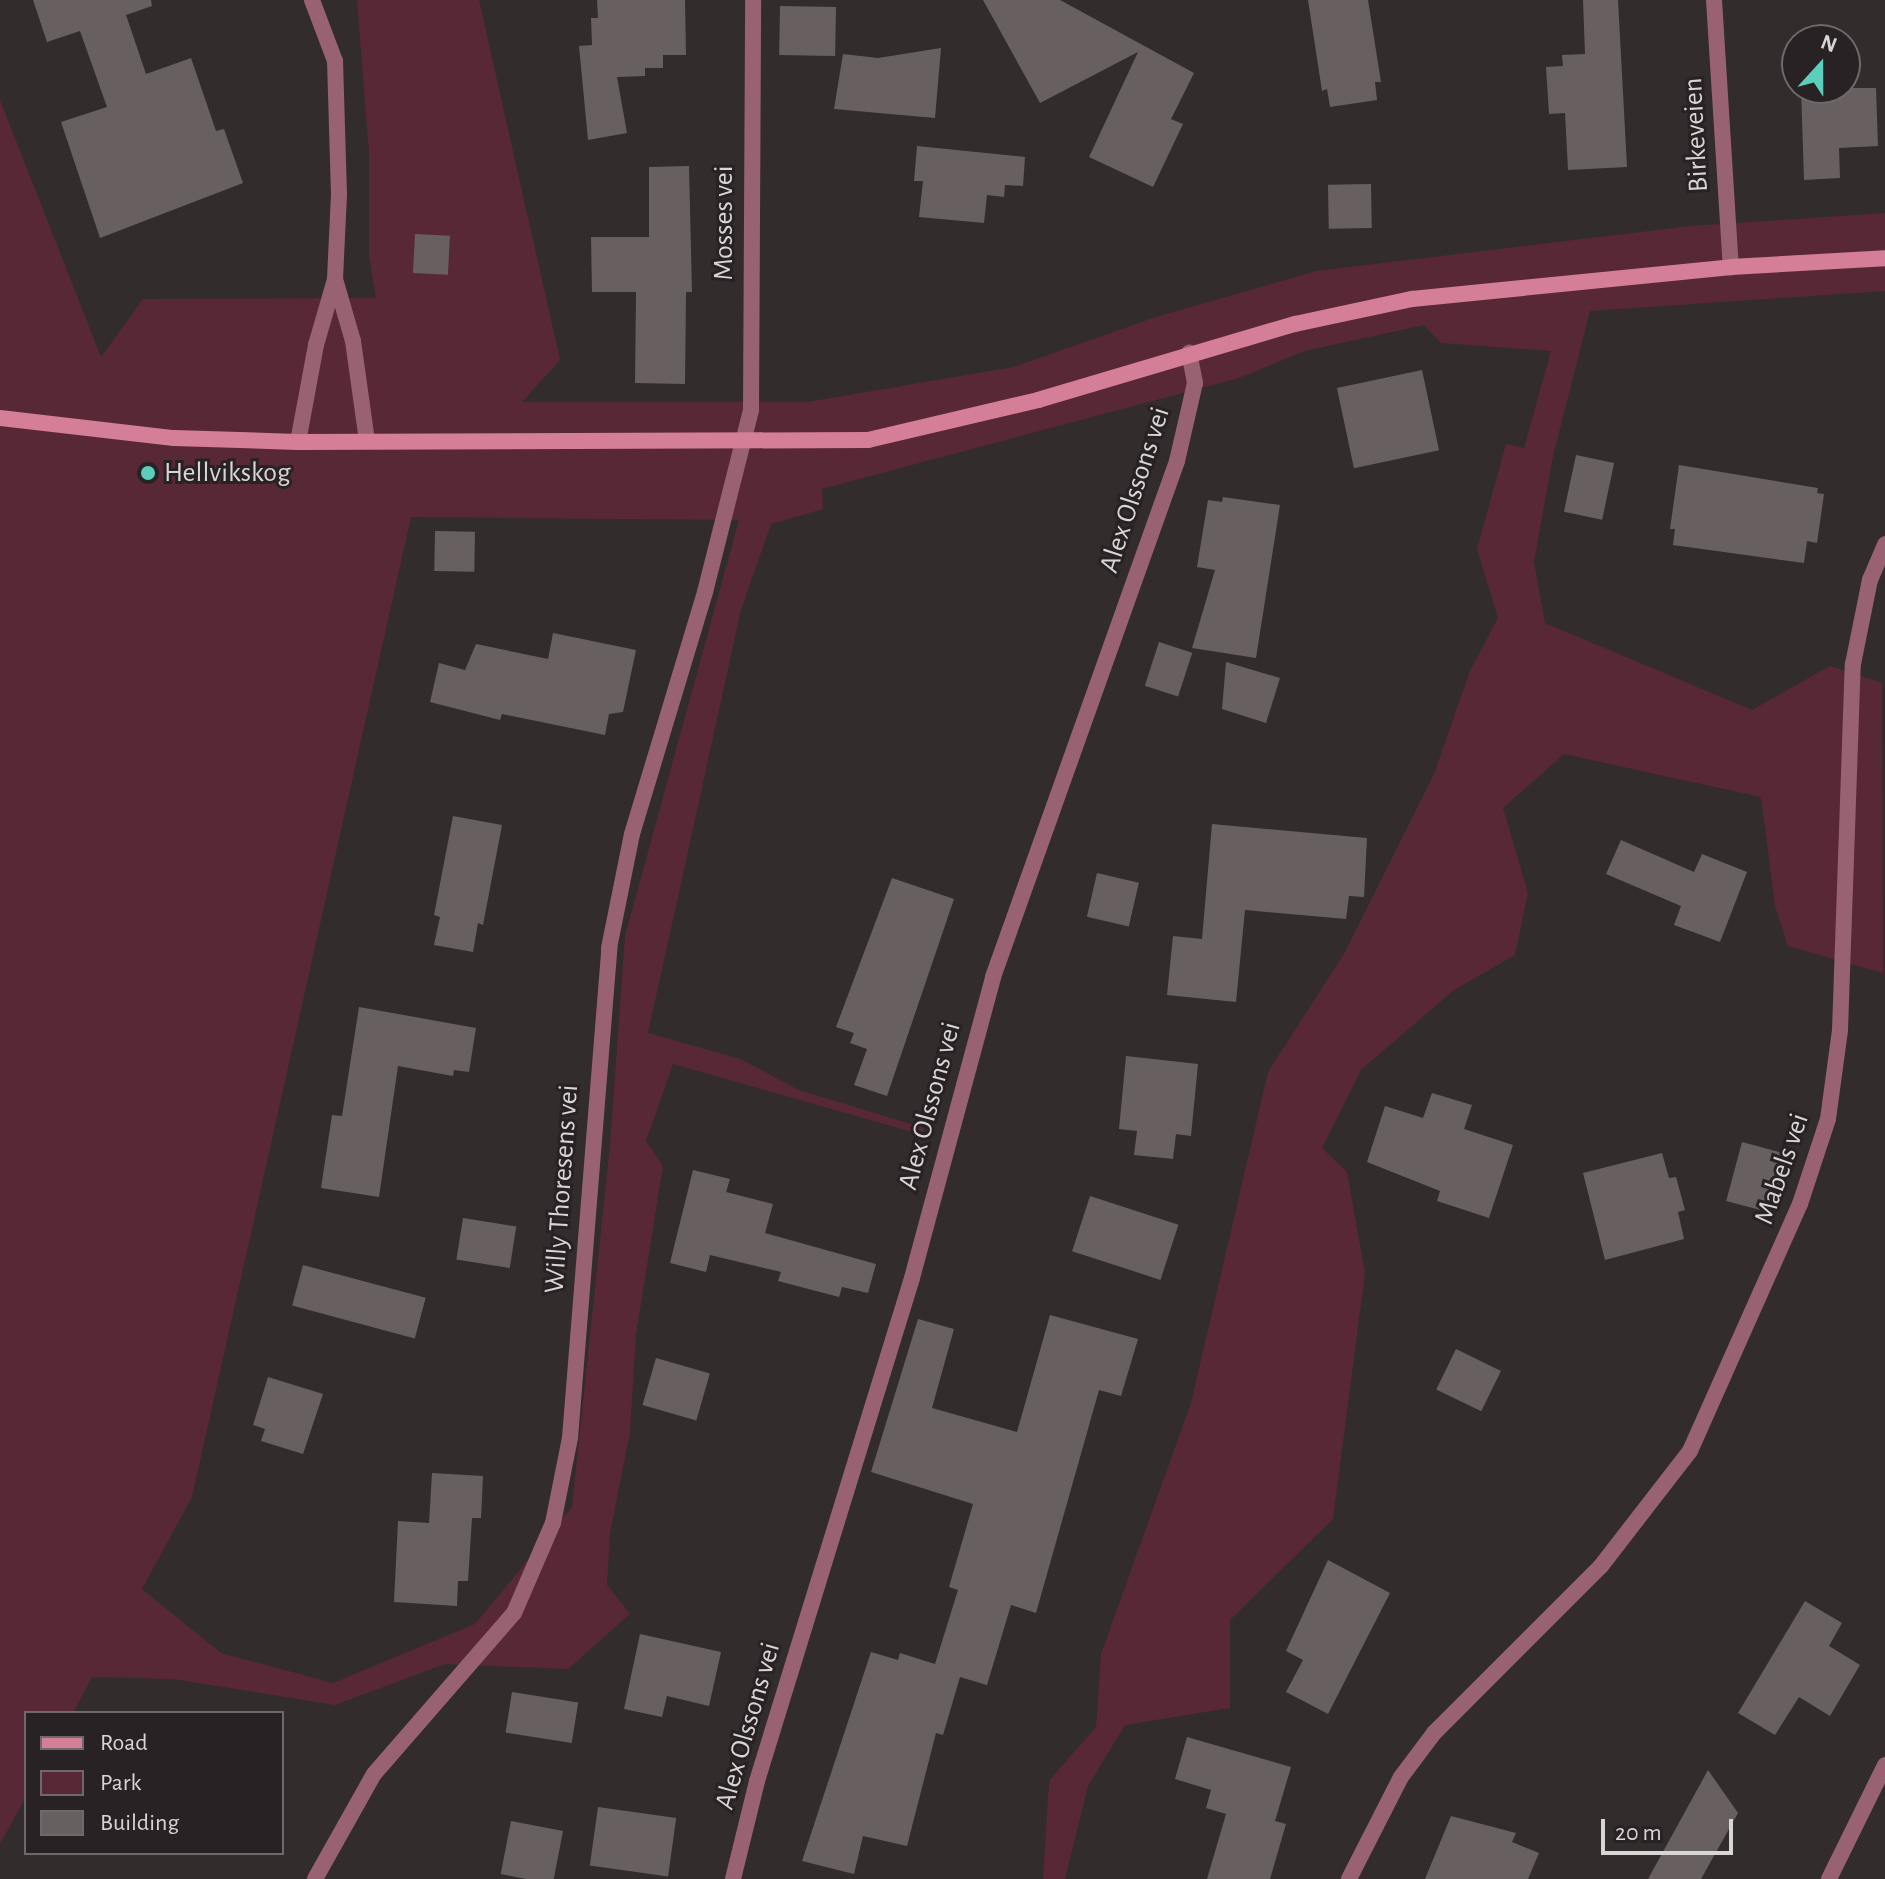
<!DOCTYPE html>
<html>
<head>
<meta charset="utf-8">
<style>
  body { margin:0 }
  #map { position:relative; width:1885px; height:1879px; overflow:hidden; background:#332c2d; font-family:"Alegreya Sans",sans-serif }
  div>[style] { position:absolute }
  .green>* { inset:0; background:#582837 }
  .building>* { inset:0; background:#685f61; transform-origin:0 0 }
  .street>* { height:16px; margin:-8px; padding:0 8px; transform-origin:8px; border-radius:8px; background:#996272 }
  .secondary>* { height:16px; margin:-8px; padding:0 8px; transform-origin:8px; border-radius:8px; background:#d57e98 }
  .dots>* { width:22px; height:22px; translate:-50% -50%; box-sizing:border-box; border:4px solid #292224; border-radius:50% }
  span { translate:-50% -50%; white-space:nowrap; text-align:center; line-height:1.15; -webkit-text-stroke:6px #292224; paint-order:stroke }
  .street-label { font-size:28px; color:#d9d4d5 }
  .poi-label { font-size:28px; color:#d9d4d5 }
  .left { translate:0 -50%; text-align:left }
  .legend { position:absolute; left:24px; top:1711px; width:260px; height:144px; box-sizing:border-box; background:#292224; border:2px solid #6f696b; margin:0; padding:10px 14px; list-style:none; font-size:24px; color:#d9d4d5 }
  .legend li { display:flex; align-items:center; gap:16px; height:40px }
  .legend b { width:40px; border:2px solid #6f696b }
  .north { position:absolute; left:1781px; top:24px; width:80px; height:80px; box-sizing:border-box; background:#292224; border:2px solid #6f696b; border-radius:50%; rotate:21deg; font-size:22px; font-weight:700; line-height:32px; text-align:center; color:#d9d4d5 }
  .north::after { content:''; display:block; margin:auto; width:28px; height:36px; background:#5bcebc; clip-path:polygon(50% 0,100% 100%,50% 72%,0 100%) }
  .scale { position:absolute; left:1601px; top:1819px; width:132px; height:36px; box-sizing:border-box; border:4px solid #d9d4d5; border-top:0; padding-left:10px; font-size:24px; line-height:28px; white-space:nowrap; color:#d9d4d5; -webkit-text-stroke:6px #292224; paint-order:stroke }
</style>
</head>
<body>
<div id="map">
  <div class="green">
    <div style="clip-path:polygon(evenodd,357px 0,479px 0,560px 360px,522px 402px,807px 402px,1014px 367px,1156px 317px,1316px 271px,1691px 226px,1885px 213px,1885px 291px,1590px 311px,1553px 456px,1534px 562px,1545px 623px,1752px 710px,1830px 666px,1882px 683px,1883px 973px,1788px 946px,1775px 906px,1761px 797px,1564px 754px,1503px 808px,1528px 893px,1515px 955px,1454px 990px,1361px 1070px,1322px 1148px,1347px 1172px,1365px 1273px,1333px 1519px,1230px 1620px,1230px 1708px,1125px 1725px,1088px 1786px,1065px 1879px,1043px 1879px,1049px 1781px,1096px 1727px,1101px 1654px,1191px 1403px,1268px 1072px,1344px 954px,1434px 774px,1470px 671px,1498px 618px,1477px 549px,1506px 444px,1524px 448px,1551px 351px,1441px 343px,1424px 325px,1305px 351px,1239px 378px,822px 489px,823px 509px,771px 524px,741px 610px,648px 1033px,740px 1059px,799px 1090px,924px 1128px,923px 1135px,673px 1064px,646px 1141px,663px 1166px,636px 1334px,630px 1432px,610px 1533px,607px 1585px,630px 1614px,568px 1669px,445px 1664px,335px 1705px,174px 1679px,92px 1677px,73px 1713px,26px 1713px,26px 1797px,0 1844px,0 100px,101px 357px,143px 299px,376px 298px,369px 256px,369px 153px,357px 0,411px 517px,739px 520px,625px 936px,610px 1145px,572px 1507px,475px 1624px,333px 1683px,221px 1653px,142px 1589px,192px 1497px,411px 517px)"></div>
  </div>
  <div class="building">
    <div style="clip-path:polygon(33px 0,151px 0,152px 6px,126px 15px,146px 74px,191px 58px,216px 131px,224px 129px,243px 183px,100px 238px,61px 122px,107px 107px,80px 31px,47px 42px)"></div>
    <div style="clip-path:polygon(597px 0,685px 0,686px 55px,663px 55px,663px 68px,645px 68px,645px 76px,617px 77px,627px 133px,588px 140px,579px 46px,592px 45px,591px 18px,598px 18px)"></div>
    <div style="clip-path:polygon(983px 0,1060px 0,1194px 73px,1171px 119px,1183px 124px,1153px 187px,1089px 157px,1138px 52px,1040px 103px)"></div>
    <div style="clip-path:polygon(1308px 0,1368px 0,1381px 82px,1375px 82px,1377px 100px,1330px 107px,1327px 89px,1322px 91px)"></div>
    <div style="clip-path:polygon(1583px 0,1618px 0,1627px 167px,1568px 170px,1565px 113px,1549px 114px,1546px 67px,1563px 66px,1562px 55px,1585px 54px)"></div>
    <div style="left:780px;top:6px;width:56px;height:49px;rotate:1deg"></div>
    <div style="clip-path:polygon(941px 48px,935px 118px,834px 109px,843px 54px,878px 58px)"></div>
    <div style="clip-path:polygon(1801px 88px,1876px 88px,1878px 146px,1839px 148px,1840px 178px,1804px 180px)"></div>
    <div style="clip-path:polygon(917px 146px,1025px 157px,1023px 186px,1005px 185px,1004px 197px,987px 195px,984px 223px,919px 217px,923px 181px,914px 181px)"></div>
    <div style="clip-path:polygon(689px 166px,692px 292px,686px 292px,685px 384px,635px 383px,636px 292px,592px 292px,591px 237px,649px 237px,649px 167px)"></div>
    <div style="left:1371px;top:184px;width:44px;height:43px;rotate:89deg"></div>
    <div style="left:415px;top:234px;width:35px;height:39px;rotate:3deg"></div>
    <div style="left:1422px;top:370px;width:82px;height:87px;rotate:78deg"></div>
    <div style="left:1576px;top:455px;width:39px;height:58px;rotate:12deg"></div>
    <div style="clip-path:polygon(1679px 465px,1818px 488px,1817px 493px,1824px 494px,1817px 543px,1807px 541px,1804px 563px,1673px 545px,1675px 529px,1670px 529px)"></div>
    <div style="clip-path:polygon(1223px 497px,1280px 505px,1256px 658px,1192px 648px,1215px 570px,1197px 567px,1208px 500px,1222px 502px)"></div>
    <div style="left:435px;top:531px;width:40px;height:40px;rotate:1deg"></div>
    <div style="clip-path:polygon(553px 633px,636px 650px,623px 712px,609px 714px,605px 735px,502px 714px,500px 720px,430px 702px,439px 663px,465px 670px,476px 644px,548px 659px)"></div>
    <div style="left:1159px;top:642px;width:35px;height:46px;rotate:18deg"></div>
    <div style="clip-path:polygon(1226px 662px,1280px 678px,1266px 723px,1222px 709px)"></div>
    <div style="clip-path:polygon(453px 816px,502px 825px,483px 925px,478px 923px,473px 952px,434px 945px,440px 917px,434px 915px)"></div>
    <div style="clip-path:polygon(1212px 824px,1367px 838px,1364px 897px,1349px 896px,1346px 919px,1245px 910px,1236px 1002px,1167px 995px,1173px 936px,1202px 939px)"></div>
    <div style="clip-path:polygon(1621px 840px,1694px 872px,1702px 854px,1747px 872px,1720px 942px,1674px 925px,1681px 906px,1606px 874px)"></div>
    <div style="left:1097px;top:873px;width:43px;height:45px;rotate:13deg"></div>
    <div style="clip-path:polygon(892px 878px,954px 899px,887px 1096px,854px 1085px,867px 1049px,850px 1043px,854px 1033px,836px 1027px)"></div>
    <div style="clip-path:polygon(359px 1007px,476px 1028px,469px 1072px,454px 1070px,453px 1076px,398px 1066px,379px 1197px,321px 1188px,332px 1115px,342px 1116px)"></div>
    <div style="clip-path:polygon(1126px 1056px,1198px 1064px,1191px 1136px,1176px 1134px,1173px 1159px,1134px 1155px,1137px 1131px,1119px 1129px)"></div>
    <div style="clip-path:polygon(1432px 1093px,1472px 1105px,1464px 1129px,1513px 1145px,1489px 1218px,1437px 1201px,1440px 1191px,1367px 1162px,1385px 1106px,1423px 1118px)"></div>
    <div style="left:1742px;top:1142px;width:49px;height:61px;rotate:15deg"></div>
    <div style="clip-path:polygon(1662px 1153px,1669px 1178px,1676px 1177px,1685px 1210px,1678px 1212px,1684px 1239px,1605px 1260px,1583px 1173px)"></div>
    <div style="clip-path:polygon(693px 1170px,730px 1179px,726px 1192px,773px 1204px,765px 1233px,876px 1264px,868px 1293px,842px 1287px,839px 1297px,778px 1281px,781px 1272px,710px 1255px,706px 1272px,670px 1263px)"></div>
    <div style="left:1090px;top:1196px;width:93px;height:58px;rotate:18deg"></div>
    <div style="left:463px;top:1218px;width:54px;height:42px;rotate:9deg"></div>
    <div style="left:303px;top:1265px;width:127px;height:42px;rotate:15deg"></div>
    <div style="clip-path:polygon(1050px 1315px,1138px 1339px,1121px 1396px,1099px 1390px,1036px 1613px,1011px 1605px,987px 1685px,960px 1677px,943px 1735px,936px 1733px,907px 1846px,863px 1836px,854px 1874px,802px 1861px,871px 1652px,898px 1660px,900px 1653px,935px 1664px,958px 1590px,949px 1587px,973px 1504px,871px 1472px,918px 1319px,954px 1329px,932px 1408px,1017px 1432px)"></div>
    <div style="left:1456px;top:1349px;width:50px;height:45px;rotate:26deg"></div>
    <div style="left:656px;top:1358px;width:56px;height:49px;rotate:16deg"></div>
    <div style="clip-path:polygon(268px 1377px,323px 1394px,303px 1454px,261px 1441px,265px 1429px,253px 1425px)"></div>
    <div style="clip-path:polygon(432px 1473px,483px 1476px,481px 1518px,472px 1518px,468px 1581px,458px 1581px,457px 1606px,394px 1602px,398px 1521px,429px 1523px)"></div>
    <div style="clip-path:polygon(1328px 1560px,1390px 1593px,1328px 1714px,1286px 1692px,1303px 1660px,1286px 1651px)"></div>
    <div style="clip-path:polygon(1805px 1601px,1842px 1623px,1829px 1646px,1860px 1665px,1830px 1716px,1799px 1697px,1775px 1735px,1738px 1713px)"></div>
    <div style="clip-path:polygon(640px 1634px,721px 1652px,709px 1706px,667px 1696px,662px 1717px,624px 1709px)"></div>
    <div style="left:512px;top:1692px;width:67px;height:41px;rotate:9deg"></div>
    <div style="clip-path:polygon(1187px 1737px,1291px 1767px,1275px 1821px,1286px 1824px,1270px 1879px,1207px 1879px,1226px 1814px,1206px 1808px,1211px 1790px,1175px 1779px)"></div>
    <div style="clip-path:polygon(1708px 1770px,1738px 1813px,1701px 1879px,1648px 1879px)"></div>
    <div style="left:598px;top:1807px;width:79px;height:59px;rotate:8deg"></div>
    <div style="clip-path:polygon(1451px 1816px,1516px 1833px,1512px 1842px,1539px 1853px,1528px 1879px,1425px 1879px)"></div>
    <div style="left:511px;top:1821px;width:53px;height:54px;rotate:11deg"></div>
  </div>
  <div class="street">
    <div style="left:1714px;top:0;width:268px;rotate:86.4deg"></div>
    <div style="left:335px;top:279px;width:65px;rotate:73.8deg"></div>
    <div style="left:353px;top:341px;width:101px;rotate:82deg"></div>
    <div style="left:298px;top:442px;width:99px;rotate:-79.5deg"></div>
    <div style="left:316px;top:345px;width:69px;rotate:-73.9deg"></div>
    <div style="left:335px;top:279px;width:84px;rotate:-87.3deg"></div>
    <div style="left:339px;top:195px;width:134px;rotate:-91.7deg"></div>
    <div style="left:335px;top:61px;width:65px;rotate:-110.7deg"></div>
    <div style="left:315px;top:1879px;width:120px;rotate:-60.7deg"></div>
    <div style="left:374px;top:1774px;width:213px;rotate:-49deg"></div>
    <div style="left:514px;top:1613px;width:98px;rotate:-66.6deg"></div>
    <div style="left:553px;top:1523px;width:87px;rotate:-78.7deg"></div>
    <div style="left:570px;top:1438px;width:492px;rotate:-85.4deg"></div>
    <div style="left:609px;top:948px;width:116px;rotate:-78.6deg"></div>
    <div style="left:632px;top:834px;width:253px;rotate:-73.2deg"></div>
    <div style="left:705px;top:592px;width:188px;rotate:-75.8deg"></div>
    <div style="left:751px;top:410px;width:410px;rotate:-89.7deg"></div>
    <div style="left:733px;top:1879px;width:101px;rotate:-76.2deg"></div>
    <div style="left:757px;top:1781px;width:526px;rotate:-72.87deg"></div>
    <div style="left:912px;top:1278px;width:312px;rotate:-74.9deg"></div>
    <div style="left:993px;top:977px;width:548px;rotate:-70.37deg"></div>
    <div style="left:1177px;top:461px;width:80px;rotate:-77deg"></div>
    <div style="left:1195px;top:383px;width:31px;rotate:-101deg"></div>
    <div style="left:1349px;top:1879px;width:114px;rotate:-63deg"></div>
    <div style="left:1401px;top:1777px;width:55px;rotate:-53.1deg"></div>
    <div style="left:1434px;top:1733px;width:236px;rotate:-45deg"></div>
    <div style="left:1601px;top:1566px;width:145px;rotate:-52.3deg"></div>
    <div style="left:1690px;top:1451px;width:270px;rotate:-66deg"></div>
    <div style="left:1800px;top:1204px;width:89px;rotate:-71.8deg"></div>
    <div style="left:1828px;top:1119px;width:90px;rotate:-82.3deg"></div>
    <div style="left:1840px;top:1030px;width:366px;rotate:-88deg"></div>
    <div style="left:1853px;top:664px;width:86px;rotate:-78.6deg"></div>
    <div style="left:1870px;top:580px;width:39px;rotate:-67deg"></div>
    <div style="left:1829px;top:1879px;width:127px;rotate:-63.8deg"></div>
  </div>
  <div class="secondary">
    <div style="left:0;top:418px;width:175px;rotate:6.6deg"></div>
    <div style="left:174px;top:438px;width:124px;rotate:1.8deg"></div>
    <div style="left:298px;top:442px;width:570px;rotate:-0.2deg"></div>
    <div style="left:868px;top:440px;width:175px;rotate:-13.2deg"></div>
    <div style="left:1038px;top:400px;width:268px;rotate:-16.5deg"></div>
    <div style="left:1295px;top:324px;width:120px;rotate:-12.1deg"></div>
    <div style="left:1412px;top:299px;width:321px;rotate:-5.7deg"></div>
    <div style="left:1731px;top:267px;width:154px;rotate:-3.3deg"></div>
  </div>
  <div class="dots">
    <div style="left:148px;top:473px;background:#5bcebc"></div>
  </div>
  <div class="street-label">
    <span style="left:1696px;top:135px;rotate:-93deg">Birkeveien</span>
    <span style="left:724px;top:223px;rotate:-90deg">Mosses vei</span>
    <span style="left:1135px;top:490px;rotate:-72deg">Alex Olssons vei</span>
    <span style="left:930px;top:1106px;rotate:-75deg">Alex Olssons vei</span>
    <span style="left:1782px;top:1169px;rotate:-71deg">Mabels vei</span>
    <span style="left:562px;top:1189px;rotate:-86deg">Willy Thoresens vei</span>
    <span style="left:748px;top:1726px;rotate:-74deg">Alex Olssons vei</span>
  </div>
  <div class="poi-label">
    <span class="left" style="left:164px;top:473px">Hellvikskog</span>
  </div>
  <ul class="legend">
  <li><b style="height:10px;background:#d57e98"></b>Road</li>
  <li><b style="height:22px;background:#582837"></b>Park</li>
  <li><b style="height:22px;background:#685f61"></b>Building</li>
  </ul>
  <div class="north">N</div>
  <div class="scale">20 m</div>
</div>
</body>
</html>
